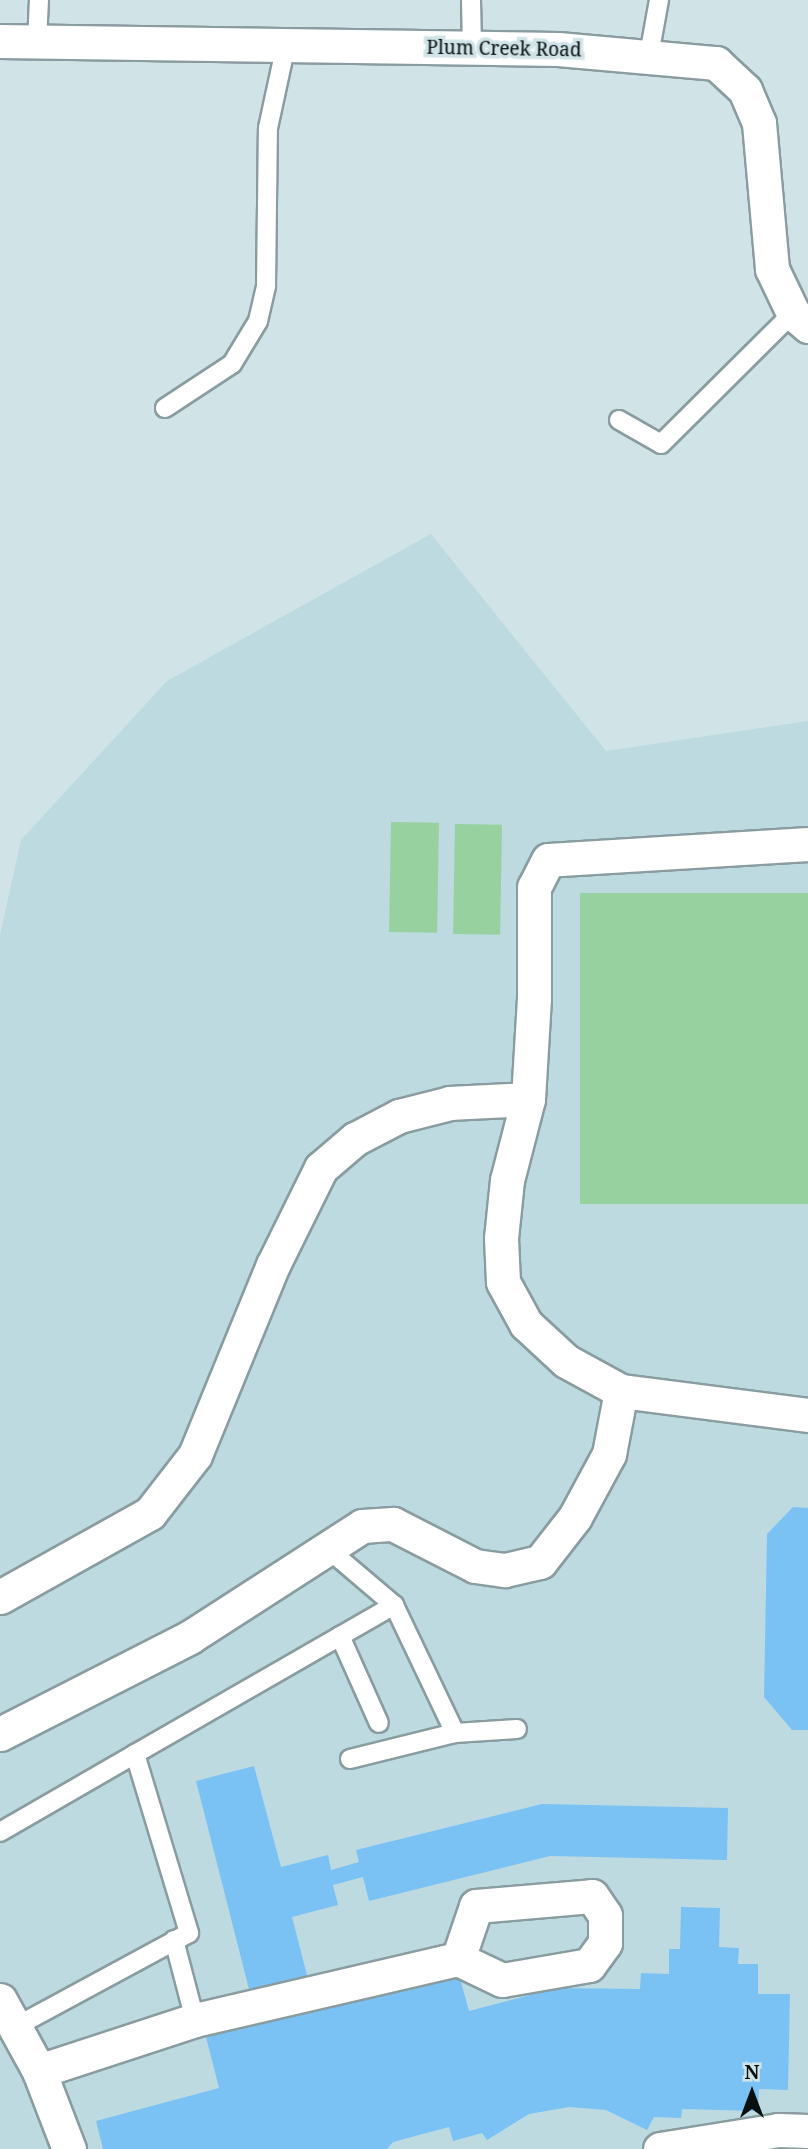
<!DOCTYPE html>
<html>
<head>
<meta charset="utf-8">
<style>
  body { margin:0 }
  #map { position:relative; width:808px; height:2149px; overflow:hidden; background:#d0e4e8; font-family:"Noto Serif",serif }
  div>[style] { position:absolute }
  .built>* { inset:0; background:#bcdae0 }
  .green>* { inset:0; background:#96d19f; transform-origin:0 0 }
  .building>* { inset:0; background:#7ac2f4 }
  .roads { filter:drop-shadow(2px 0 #899c9f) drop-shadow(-2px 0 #899c9f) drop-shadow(0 2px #899c9f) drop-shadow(0 -2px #899c9f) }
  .lane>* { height:18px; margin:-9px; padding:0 9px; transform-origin:9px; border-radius:9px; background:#fff }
  .street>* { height:33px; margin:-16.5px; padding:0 16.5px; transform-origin:16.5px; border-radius:16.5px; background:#fff }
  span { translate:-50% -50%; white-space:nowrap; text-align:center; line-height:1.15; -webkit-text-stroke:7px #d0e4e8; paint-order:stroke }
  .street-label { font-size:19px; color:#080f10 }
  .north { position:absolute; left:717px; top:2058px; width:70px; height:70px; -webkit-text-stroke:5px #d0e4e8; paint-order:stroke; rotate:0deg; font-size:19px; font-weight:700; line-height:28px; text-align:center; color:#080f10 }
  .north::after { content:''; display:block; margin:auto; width:24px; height:32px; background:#080f10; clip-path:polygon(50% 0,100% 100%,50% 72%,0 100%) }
</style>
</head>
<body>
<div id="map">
  <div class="built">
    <div style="clip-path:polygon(431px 534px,606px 751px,808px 721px,808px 2149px,0 2149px,0 935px,21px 840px,167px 681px)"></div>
  </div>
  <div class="green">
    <div style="left:391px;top:822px;width:48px;height:110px;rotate:1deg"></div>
    <div style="left:455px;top:824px;width:47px;height:110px;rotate:1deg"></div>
    <div style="left:808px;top:893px;width:311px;height:228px;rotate:90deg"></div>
  </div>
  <div class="building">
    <div style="clip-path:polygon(793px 1507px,808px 1508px,808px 1730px,792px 1730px,764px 1697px,767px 1534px)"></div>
    <div style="clip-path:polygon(254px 1766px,281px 1867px,328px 1855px,331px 1870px,359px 1862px,356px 1850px,542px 1804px,728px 1808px,727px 1860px,550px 1856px,369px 1901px,363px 1877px,333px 1885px,338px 1905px,292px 1917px,310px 1987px,252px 2001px,196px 1781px)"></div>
    <div style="clip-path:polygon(681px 1907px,720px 1908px,719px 1947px,739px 1948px,738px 1964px,758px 1964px,758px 1994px,790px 1994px,788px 2090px,759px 2089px,758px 2111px,682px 2109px,681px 2118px,654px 2117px,647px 2130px,606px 2110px,569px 2107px,529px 2114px,487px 2140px,482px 2133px,453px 2141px,449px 2127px,393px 2142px,387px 2149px,103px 2149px,96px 2121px,219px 2088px,206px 2037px,458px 1971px,469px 2011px,557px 1988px,640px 1989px,641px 1973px,669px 1974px,669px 1949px,680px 1949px)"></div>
  </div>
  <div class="roads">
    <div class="lane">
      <div style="left:471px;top:0;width:47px;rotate:88.8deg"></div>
      <div style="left:37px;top:42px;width:42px;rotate:-87.3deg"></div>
      <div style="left:649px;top:55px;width:56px;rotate:-79.7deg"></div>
      <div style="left:165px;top:408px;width:80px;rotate:-33.3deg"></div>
      <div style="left:232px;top:364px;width:50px;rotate:-58.8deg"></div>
      <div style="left:258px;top:321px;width:36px;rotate:-77deg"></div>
      <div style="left:266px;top:286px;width:158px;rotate:-89.3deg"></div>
      <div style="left:268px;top:128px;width:85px;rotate:-77.8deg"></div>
      <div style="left:619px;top:420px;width:48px;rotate:29.7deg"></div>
      <div style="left:661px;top:444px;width:186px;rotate:-44.8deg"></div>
      <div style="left:328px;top:1549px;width:87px;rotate:40.3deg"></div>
      <div style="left:340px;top:1636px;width:95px;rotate:65.9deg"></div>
      <div style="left:135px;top:1754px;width:299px;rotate:-29.9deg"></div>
      <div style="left:394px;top:1605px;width:142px;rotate:64.5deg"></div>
      <div style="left:455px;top:1733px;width:62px;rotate:-3.7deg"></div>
      <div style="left:350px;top:1759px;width:108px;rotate:-13.9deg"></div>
      <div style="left:0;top:1832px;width:156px;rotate:-30deg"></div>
      <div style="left:135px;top:1754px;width:187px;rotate:73.2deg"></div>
      <div style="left:189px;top:1933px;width:200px;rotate:151.6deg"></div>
      <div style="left:174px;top:1940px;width:83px;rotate:75.3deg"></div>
    </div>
    <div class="street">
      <div style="left:0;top:41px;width:558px;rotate:0.82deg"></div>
      <div style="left:558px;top:49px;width:159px;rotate:5.1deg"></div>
      <div style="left:716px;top:63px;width:40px;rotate:43deg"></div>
      <div style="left:745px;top:90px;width:36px;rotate:67deg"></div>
      <div style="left:759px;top:123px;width:147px;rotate:84.9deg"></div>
      <div style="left:772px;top:269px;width:49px;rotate:64.5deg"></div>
      <div style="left:793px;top:313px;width:20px;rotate:41deg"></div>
      <div style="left:808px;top:844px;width:260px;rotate:176.5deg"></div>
      <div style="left:548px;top:860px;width:30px;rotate:117deg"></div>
      <div style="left:534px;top:887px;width:111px;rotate:90deg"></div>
      <div style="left:534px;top:998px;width:101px;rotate:93.4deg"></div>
      <div style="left:528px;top:1099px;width:84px;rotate:104.5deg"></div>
      <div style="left:507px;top:1180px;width:58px;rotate:95.9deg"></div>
      <div style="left:501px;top:1238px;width:44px;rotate:87.4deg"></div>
      <div style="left:503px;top:1282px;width:48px;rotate:61.3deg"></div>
      <div style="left:526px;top:1324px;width:54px;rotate:42.8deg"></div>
      <div style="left:566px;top:1361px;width:63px;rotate:28.6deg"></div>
      <div style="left:621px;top:1391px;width:189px;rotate:7.3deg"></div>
      <div style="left:0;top:1597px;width:172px;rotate:-29.2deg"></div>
      <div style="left:150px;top:1513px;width:73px;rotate:-52.2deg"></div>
      <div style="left:195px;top:1455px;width:205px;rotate:-67.7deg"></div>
      <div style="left:273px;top:1265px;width:108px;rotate:-63.7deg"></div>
      <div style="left:321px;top:1168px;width:45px;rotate:-40.5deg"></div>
      <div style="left:355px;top:1139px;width:50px;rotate:-27.6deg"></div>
      <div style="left:399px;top:1116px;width:53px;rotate:-14.3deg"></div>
      <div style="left:450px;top:1103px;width:78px;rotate:-2.9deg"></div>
      <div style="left:0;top:1734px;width:213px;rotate:-27deg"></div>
      <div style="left:190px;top:1637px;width:205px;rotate:-32.8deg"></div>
      <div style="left:362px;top:1526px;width:31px;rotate:-4deg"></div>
      <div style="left:393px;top:1524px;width:92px;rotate:27.1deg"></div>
      <div style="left:475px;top:1566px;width:30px;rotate:8deg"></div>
      <div style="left:505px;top:1570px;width:36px;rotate:-13deg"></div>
      <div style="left:540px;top:1562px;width:57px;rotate:-52.1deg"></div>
      <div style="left:575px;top:1517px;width:72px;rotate:-61.6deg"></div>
      <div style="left:609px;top:1454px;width:64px;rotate:-79.2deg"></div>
      <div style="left:592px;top:1896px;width:23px;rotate:56deg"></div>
      <div style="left:605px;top:1915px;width:28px;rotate:90deg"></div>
      <div style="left:605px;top:1943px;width:27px;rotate:126deg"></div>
      <div style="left:589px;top:1965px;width:88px;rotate:170.2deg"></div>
      <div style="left:502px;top:1980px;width:49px;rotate:-154.5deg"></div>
      <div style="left:458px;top:1959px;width:56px;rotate:-71.2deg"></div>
      <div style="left:476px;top:1906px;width:116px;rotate:-4.9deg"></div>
      <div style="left:0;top:2000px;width:81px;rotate:61.2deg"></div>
      <div style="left:39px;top:2071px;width:84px;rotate:69deg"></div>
      <div style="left:39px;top:2071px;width:164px;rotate:-18.1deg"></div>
      <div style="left:195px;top:2020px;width:270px;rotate:-13.1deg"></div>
      <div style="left:660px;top:2149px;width:120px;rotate:-9.1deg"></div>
      <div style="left:778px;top:2130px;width:30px;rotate:2deg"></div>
    </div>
  </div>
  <div class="street-label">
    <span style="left:504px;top:49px;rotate:1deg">Plum Creek Road</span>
  </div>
  <div class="north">N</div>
</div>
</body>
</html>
